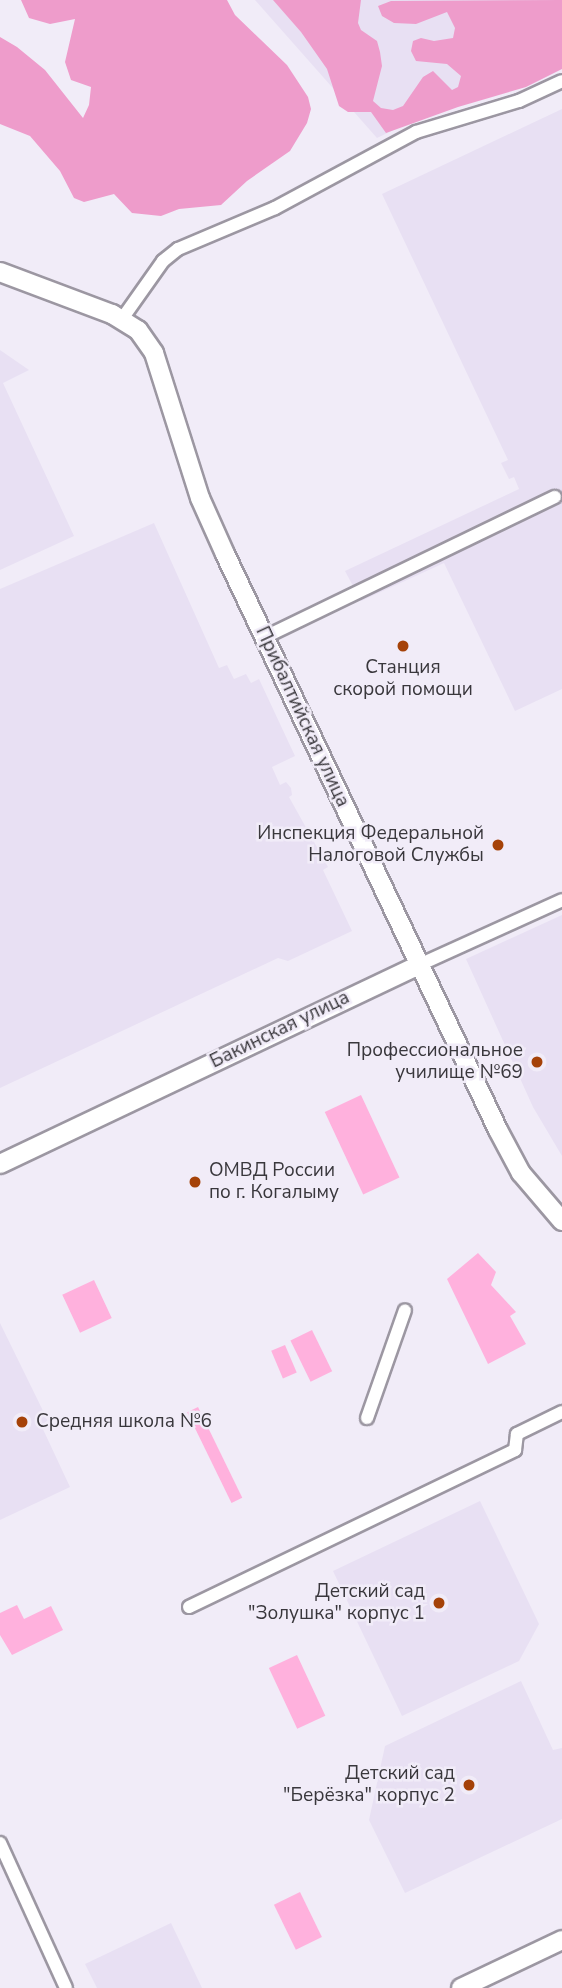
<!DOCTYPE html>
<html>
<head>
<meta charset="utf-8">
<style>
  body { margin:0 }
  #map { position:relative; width:562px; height:1988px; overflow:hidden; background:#f1ecf8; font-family:"Nunito Sans",sans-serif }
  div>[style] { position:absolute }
  .built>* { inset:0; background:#e8e0f3 }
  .green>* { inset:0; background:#ffb1dd; transform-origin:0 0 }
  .forest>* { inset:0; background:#ee9ccb }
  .roads { filter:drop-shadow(2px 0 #9c97a2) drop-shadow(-2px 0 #9c97a2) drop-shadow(0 2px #9c97a2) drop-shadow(0 -2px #9c97a2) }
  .street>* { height:12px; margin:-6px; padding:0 6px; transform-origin:6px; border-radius:6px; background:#fff }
  .secondary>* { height:18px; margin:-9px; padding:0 9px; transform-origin:9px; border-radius:9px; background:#fff }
  .dots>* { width:19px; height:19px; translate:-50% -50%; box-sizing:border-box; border:4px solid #f1ecf8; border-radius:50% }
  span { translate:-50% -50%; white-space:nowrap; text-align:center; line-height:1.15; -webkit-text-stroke:5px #f1ecf8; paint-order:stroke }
  .poi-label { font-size:19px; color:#39373c }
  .right { translate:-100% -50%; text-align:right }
  .left { translate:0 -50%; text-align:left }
  .street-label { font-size:19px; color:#39373c }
</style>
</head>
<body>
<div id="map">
  <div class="built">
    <div style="clip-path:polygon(255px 0,562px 0,557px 51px,377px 138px)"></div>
    <div style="clip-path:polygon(562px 109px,562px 689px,515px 711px,444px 563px,361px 601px,345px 571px,519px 489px,514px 477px,509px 479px,501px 463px,508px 460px,382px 194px)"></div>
    <div style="clip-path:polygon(0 350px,29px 370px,3px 383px,74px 536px,0 570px)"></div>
    <div style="clip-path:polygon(154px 523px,219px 668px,227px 665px,234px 679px,246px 674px,251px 683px,259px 679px,295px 756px,272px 767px,280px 785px,286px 782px,291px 788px,292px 795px,289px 797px,328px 867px,323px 870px,352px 931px,288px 961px,278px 958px,0 1088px,0 589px)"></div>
    <div style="clip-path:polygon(562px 915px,562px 1156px,533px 1107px,466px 959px)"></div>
    <div style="clip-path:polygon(0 1323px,48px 1421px,41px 1425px,70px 1487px,0 1520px)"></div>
    <div style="clip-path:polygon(480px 1501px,539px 1624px,519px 1661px,402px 1716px,333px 1571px)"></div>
    <div style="clip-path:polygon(521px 1681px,553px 1750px,562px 1748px,562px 1819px,405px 1893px,369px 1820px,385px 1746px)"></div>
    <div style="clip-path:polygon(171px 1923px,202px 1988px,97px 1988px,85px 1964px)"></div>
  </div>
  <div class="green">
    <div style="left:361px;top:1095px;width:91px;height:40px;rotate:65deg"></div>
    <div style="clip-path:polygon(478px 1253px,496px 1272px,491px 1285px,516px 1312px,510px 1316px,526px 1344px,488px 1364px,447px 1279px)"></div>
    <div style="left:94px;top:1280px;width:42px;height:35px;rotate:65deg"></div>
    <div style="left:312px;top:1330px;width:46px;height:24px;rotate:64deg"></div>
    <div style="left:285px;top:1345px;width:30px;height:15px;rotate:67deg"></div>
    <div style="left:198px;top:1407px;width:101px;height:12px;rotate:64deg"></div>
    <div style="clip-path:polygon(17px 1605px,24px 1619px,51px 1606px,63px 1630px,12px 1655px,0 1635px,0 1613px)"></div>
    <div style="left:297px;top:1655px;width:67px;height:31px;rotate:65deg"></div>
    <div style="left:300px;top:1892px;width:50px;height:29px;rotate:64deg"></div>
  </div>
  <div class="forest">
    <div style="clip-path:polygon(21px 0,227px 0,235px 15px,287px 65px,308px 97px,311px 109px,307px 123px,290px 151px,247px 181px,221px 205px,179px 209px,161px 216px,132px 213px,114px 194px,84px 202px,74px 198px,60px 171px,30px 136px,0 124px,0 37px,17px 47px,45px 70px,83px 118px,89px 105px,91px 87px,71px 80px,65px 62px,75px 19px,50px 24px,29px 18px)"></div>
    <div style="clip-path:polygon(273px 0,361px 0,358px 23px,361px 30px,377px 41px,380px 52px,382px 66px,373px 101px,381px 108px,393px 110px,403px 106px,423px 77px,433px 71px,452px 90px,458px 87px,461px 76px,447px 64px,416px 61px,411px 51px,413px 41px,421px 38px,434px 41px,453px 38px,455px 28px,447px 12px,416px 24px,394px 23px,382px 16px,378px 6px,391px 1px,562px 0,562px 69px,526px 87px,458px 107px,386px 133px,371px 112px,348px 112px,339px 106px,327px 69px,301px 32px)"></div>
  </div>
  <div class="roads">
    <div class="street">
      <div style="left:122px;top:319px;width:71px;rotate:-54.7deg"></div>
      <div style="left:163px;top:261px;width:19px;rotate:-39deg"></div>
      <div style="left:178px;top:249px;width:105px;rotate:-22.9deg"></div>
      <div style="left:275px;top:208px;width:160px;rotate:-28.3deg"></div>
      <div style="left:416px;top:132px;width:108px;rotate:-16.8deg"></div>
      <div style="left:519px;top:101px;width:47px;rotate:-24.9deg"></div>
      <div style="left:265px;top:637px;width:322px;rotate:-25.8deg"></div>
      <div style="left:419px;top:965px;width:157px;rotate:-24.4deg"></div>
      <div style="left:367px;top:1418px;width:114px;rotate:-70.6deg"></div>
      <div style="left:189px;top:1607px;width:362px;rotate:-25.7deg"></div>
      <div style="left:515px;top:1450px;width:16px;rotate:-83deg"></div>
      <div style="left:517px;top:1434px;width:50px;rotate:-26.1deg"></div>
      <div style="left:0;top:1843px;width:159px;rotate:65.5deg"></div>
    </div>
    <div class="secondary">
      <div style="left:0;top:272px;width:120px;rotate:20.6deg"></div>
      <div style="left:112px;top:314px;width:31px;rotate:32deg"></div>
      <div style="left:138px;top:330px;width:28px;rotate:55deg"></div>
      <div style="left:154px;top:353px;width:152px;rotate:72.4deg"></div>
      <div style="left:200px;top:498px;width:61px;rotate:65.9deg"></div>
      <div style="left:225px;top:554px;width:637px;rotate:64.64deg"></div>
      <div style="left:498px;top:1130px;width:49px;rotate:61.9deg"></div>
      <div style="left:521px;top:1173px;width:63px;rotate:49.5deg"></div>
      <div style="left:0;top:1164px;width:464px;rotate:-25.4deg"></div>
      <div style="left:461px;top:1988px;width:112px;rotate:-25.4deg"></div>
    </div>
  </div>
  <div class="dots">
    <div style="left:403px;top:646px;background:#a54208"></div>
    <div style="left:498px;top:845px;background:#a54208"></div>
    <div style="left:537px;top:1062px;background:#a54208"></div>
    <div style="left:195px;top:1182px;background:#a54208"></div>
    <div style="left:22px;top:1422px;background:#a54208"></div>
    <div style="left:439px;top:1603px;background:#a54208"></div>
    <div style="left:469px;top:1785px;background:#a54208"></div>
  </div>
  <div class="poi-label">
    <span style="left:403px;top:679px">Станция<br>скорой помощи</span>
    <span class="right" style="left:484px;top:845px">Инспекция Федеральной<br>Налоговой Службы</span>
    <span class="right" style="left:523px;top:1062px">Профессиональное<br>училище №69</span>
    <span class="left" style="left:209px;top:1182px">ОМВД России<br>по г. Когалыму</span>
    <span class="left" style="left:36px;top:1422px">Средняя школа №6</span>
    <span class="right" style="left:425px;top:1603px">Детский сад<br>"Золушка" корпус 1</span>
    <span class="right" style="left:455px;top:1785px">Детский сад<br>"Берёзка" корпус 2</span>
  </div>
  <div class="street-label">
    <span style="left:302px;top:717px;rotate:65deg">Прибалтийская улица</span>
    <span style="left:280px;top:1030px;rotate:-26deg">Бакинская улица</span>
  </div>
</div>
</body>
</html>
